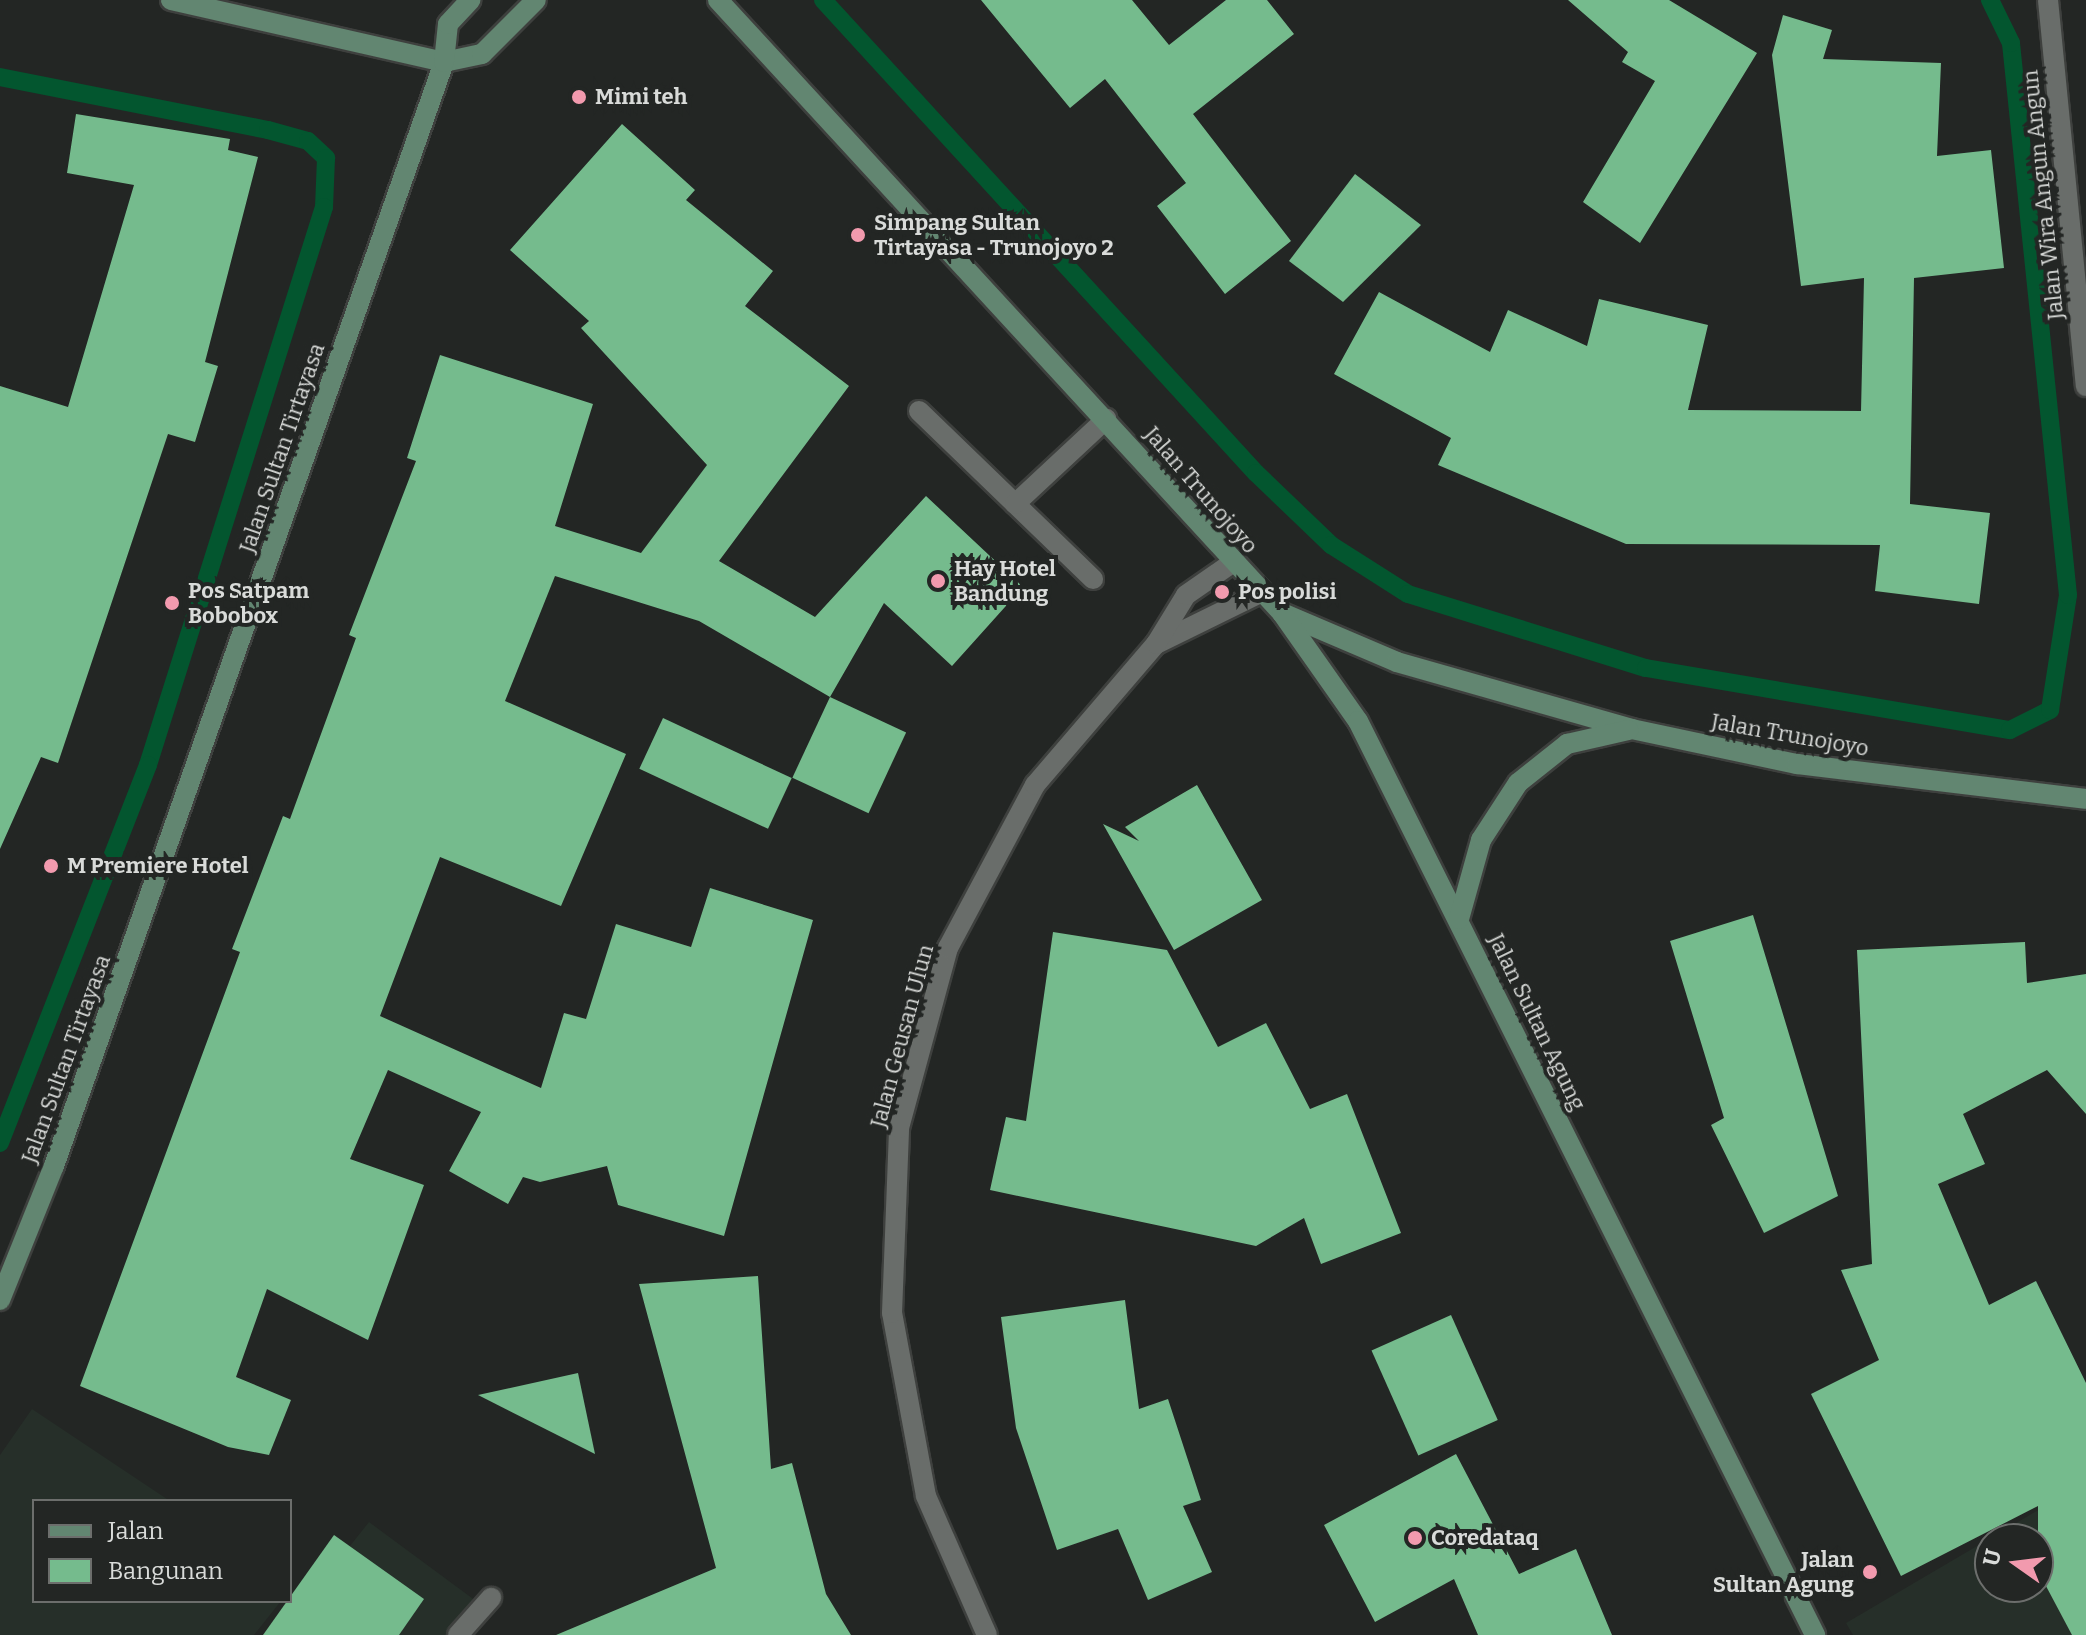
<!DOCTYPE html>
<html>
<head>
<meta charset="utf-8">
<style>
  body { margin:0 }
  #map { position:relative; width:2086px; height:1635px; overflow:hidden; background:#232624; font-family:Bitter,serif }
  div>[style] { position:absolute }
  .built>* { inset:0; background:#262f29 }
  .stream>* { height:18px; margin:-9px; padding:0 9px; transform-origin:9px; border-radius:9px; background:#03562f }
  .building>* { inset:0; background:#75bb8d; transform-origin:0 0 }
  .roads { filter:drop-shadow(2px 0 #3e403e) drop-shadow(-2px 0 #3e403e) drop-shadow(0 2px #3e403e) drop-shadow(0 -2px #3e403e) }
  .lane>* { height:20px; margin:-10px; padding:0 10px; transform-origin:10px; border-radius:10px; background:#696d6a }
  .street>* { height:20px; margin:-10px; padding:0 10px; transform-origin:10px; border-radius:10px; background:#696d6a }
  .secondary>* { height:20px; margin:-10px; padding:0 10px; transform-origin:10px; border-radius:10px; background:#628671 }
  .dots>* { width:22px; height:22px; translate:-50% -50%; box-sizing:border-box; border:4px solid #232624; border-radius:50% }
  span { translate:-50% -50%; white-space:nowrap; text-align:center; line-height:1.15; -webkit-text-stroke:8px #232624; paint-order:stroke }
  .poi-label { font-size:22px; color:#d9dbd9; font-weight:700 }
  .left { translate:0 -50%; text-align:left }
  .right { translate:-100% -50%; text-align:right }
  .street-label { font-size:22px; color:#d9dbd9 }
  .legend { position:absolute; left:32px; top:1499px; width:260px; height:104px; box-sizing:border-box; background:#232624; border:2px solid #6c6e6c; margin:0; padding:10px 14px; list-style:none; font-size:24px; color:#d9dbd9 }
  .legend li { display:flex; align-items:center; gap:16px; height:40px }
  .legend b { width:40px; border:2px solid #6c6e6c }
  .north { position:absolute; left:1974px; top:1523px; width:80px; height:80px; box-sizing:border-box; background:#232624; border:2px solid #6c6e6c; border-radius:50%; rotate:284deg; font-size:22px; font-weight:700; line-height:32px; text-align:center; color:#d9dbd9 }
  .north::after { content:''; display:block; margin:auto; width:28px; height:36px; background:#f29aae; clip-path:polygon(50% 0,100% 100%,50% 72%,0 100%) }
</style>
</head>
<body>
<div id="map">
  <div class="built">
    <div style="clip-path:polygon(32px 1409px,170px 1501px,34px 1501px,34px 1601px,281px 1601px,254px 1635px,0 1635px,0 1455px)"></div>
    <div style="clip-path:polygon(evenodd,2086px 1482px,2086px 1635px,1853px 1635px,1846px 1623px,2086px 1482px,1990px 1539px,2038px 1539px,2038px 1587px,1990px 1587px,1990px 1539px)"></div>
    <div style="clip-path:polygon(369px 1522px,480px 1604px,454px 1635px,279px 1635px)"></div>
  </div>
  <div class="stream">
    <div style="left:823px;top:0;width:641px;rotate:47.53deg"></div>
    <div style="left:1256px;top:473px;width:104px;rotate:43.8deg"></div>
    <div style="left:1331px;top:545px;width:91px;rotate:32.5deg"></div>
    <div style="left:1408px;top:594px;width:249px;rotate:17.3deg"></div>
    <div style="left:1646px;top:668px;width:369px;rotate:9.7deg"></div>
    <div style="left:2010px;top:730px;width:45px;rotate:-26.6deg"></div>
    <div style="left:2050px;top:710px;width:116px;rotate:-81.1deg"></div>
    <div style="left:2068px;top:595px;width:555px;rotate:-95.9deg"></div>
    <div style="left:2011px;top:43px;width:48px;rotate:-116deg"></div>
    <div style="left:0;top:77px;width:273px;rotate:11.2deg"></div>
    <div style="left:268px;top:130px;width:41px;rotate:15.4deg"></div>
    <div style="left:308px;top:141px;width:25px;rotate:43deg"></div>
    <div style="left:326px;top:158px;width:49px;rotate:92.3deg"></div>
    <div style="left:324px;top:207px;width:585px;rotate:107.51deg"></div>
    <div style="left:148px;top:765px;width:406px;rotate:111.4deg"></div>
  </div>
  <div class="building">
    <div style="clip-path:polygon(981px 0,1132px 0,1169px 45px,1226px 0,1267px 0,1294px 34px,1193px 114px,1291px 241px,1225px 294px,1157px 206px,1186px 183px,1105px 79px,1070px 108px)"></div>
    <div style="clip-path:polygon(1568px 0,1669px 0,1757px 53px,1640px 243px,1583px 202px,1655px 81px,1622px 62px,1628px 52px)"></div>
    <div style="clip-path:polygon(1783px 15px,1832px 30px,1823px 59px,1941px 63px,1937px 156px,1991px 150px,2004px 268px,1914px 278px,1910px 504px,1990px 513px,1979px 604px,1875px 591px,1880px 545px,1626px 544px,1438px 465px,1451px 438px,1334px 374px,1379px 292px,1490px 352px,1508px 310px,1587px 346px,1599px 299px,1708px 325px,1688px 410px,1861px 411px,1864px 278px,1801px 286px,1772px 55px)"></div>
    <div style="clip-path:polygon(76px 114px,230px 139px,228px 150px,258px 157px,205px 362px,218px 366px,195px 442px,168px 434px,58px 763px,41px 757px,0 849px,0 386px,68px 407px,134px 185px,67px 173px)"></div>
    <div style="clip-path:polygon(622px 124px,695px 190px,686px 200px,773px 271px,745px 306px,849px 386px,719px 561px,815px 617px,926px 496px,1023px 587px,952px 666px,884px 603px,830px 697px,699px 621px,555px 576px,505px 701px,626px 754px,561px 906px,440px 857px,380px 1016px,541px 1088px,564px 1013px,586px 1019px,616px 924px,691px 947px,710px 888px,813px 920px,724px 1236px,618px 1205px,607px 1166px,540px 1182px,523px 1177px,508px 1204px,449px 1171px,481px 1112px,388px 1070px,350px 1159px,424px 1185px,368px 1340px,267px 1289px,236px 1377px,291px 1400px,269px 1455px,228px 1447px,80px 1386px,240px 952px,232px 949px,283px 816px,290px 819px,356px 638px,349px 635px,416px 461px,407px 458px,440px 355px,593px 404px,555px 526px,641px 553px,707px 465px,581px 328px,589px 321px,510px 250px)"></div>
    <div style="clip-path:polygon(1355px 174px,1421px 225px,1343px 302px,1289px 261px)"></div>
    <div style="left:830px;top:697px;width:84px;height:89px;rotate:25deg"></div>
    <div style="left:663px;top:718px;width:142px;height:56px;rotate:25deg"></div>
    <div style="clip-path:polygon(1197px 785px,1262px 900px,1174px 950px,1103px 824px,1139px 841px,1125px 827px)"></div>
    <div style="clip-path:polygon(1753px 915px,1838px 1196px,1764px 1233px,1711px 1125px,1724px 1118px,1670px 941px)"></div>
    <div style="clip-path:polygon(1053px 932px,1167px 950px,1218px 1047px,1266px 1023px,1310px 1109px,1347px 1094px,1401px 1233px,1321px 1264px,1304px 1218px,1256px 1246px,990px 1190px,1006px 1117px,1026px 1121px)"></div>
    <div style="clip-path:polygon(2025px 942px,2027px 983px,2086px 974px,2086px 1114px,2047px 1070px,1963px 1114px,1985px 1164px,1938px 1184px,1989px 1305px,2036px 1281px,2086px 1383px,2086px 1635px,2072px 1635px,2038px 1571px,2038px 1506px,1901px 1576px,1811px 1394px,1879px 1360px,1841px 1270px,1872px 1264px,1857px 950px)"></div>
    <div style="clip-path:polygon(758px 1276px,771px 1469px,792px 1463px,826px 1594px,851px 1635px,556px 1635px,716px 1568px,639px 1284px)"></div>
    <div style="clip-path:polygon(1125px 1300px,1139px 1409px,1168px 1399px,1201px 1500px,1183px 1506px,1212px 1572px,1148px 1600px,1118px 1529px,1057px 1550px,1016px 1428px,1001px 1317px)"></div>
    <div style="left:1451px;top:1315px;width:115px;height:87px;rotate:66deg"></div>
    <div style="clip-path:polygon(578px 1373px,595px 1454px,478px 1395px)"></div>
    <div style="clip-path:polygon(1456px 1454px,1519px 1574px,1576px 1549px,1612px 1635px,1478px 1635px,1454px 1579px,1375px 1622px,1324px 1525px)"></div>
    <div style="clip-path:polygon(334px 1535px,424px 1599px,399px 1635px,263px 1635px)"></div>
  </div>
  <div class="roads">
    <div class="lane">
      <div style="left:919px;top:411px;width:242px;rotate:44deg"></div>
      <div style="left:1015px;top:504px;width:125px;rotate:-43deg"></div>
      <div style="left:458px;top:1635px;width:50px;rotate:-48.3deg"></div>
    </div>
    <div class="street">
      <div style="left:2048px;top:0;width:388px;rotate:84.4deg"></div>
      <div style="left:1156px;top:644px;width:116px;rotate:-26.1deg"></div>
      <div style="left:987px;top:1635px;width:152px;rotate:-113.7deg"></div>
      <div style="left:926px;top:1496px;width:186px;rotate:-100.5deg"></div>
      <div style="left:892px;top:1313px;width:185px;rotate:-87.8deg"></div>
      <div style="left:899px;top:1128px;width:187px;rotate:-74.8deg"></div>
      <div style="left:948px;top:948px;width:185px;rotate:-61.9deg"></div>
      <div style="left:1035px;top:785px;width:186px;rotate:-49.4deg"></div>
      <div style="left:1156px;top:644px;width:57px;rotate:-58.5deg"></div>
      <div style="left:1186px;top:595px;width:56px;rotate:-34.8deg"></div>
    </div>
    <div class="secondary">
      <div style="left:171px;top:0;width:280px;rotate:12.8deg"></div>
      <div style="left:444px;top:62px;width:39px;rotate:-12deg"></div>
      <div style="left:482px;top:54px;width:76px;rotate:-45deg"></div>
      <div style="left:718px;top:0;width:833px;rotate:47.38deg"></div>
      <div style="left:1282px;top:613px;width:125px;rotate:23.1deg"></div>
      <div style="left:1397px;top:662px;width:244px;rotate:15.9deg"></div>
      <div style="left:1632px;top:729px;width:169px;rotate:12deg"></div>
      <div style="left:1797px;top:764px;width:291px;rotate:6.9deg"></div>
      <div style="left:1282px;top:613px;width:132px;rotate:54.9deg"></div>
      <div style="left:1358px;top:721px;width:1022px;rotate:63.43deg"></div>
      <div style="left:1459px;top:919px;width:82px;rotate:-74.4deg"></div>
      <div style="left:1481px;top:840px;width:68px;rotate:-57deg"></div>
      <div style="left:1518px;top:783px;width:63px;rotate:-38.5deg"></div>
      <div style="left:1567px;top:744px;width:63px;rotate:-12.9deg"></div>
      <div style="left:0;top:1300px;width:144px;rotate:-68.1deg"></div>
      <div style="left:54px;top:1166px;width:1171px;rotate:-70.54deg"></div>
      <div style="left:444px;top:62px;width:38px;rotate:-84deg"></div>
      <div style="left:448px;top:24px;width:33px;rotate:-47deg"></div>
    </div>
  </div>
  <div class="dots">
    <div style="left:579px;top:97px;background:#f29aae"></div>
    <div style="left:858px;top:235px;background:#f29aae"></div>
    <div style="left:938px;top:581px;background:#f29aae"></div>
    <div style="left:1222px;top:592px;background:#f29aae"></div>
    <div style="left:172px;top:603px;background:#f29aae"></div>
    <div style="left:51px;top:866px;background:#f29aae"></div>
    <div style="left:1415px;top:1538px;background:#f29aae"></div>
    <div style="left:1870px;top:1572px;background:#f29aae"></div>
  </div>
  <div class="poi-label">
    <span class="left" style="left:595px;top:97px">Mimi teh</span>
    <span class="left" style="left:874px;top:235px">Simpang Sultan<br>Tirtayasa - Trunojoyo 2</span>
    <span class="left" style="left:954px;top:581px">Hay Hotel<br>Bandung</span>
    <span class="left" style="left:188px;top:603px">Pos Satpam<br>Bobobox</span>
    <span class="left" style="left:1238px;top:592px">Pos polisi</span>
    <span class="left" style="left:67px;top:866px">M Premiere Hotel</span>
    <span class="left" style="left:1431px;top:1538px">Coredataq</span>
    <span class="right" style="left:1854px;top:1572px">Jalan<br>Sultan Agung</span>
  </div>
  <div class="street-label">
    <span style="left:2043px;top:195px;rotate:-96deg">Jalan Wira Angun Angun</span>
    <span style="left:282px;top:448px;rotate:-71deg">Jalan Sultan Tirtayasa</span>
    <span style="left:1201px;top:490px;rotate:49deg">Jalan Trunojoyo</span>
    <span style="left:1790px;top:735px;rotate:10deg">Jalan Trunojoyo</span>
    <span style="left:1537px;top:1022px;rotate:64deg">Jalan Sultan Agung</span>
    <span style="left:902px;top:1036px;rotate:-75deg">Jalan Geusan Ulun</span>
    <span style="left:66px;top:1059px;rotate:-70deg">Jalan Sultan Tirtayasa</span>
  </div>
  <ul class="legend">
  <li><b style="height:10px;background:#628671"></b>Jalan</li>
  <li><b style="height:22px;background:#75bb8d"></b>Bangunan</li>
  </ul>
  <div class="north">U</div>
</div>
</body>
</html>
